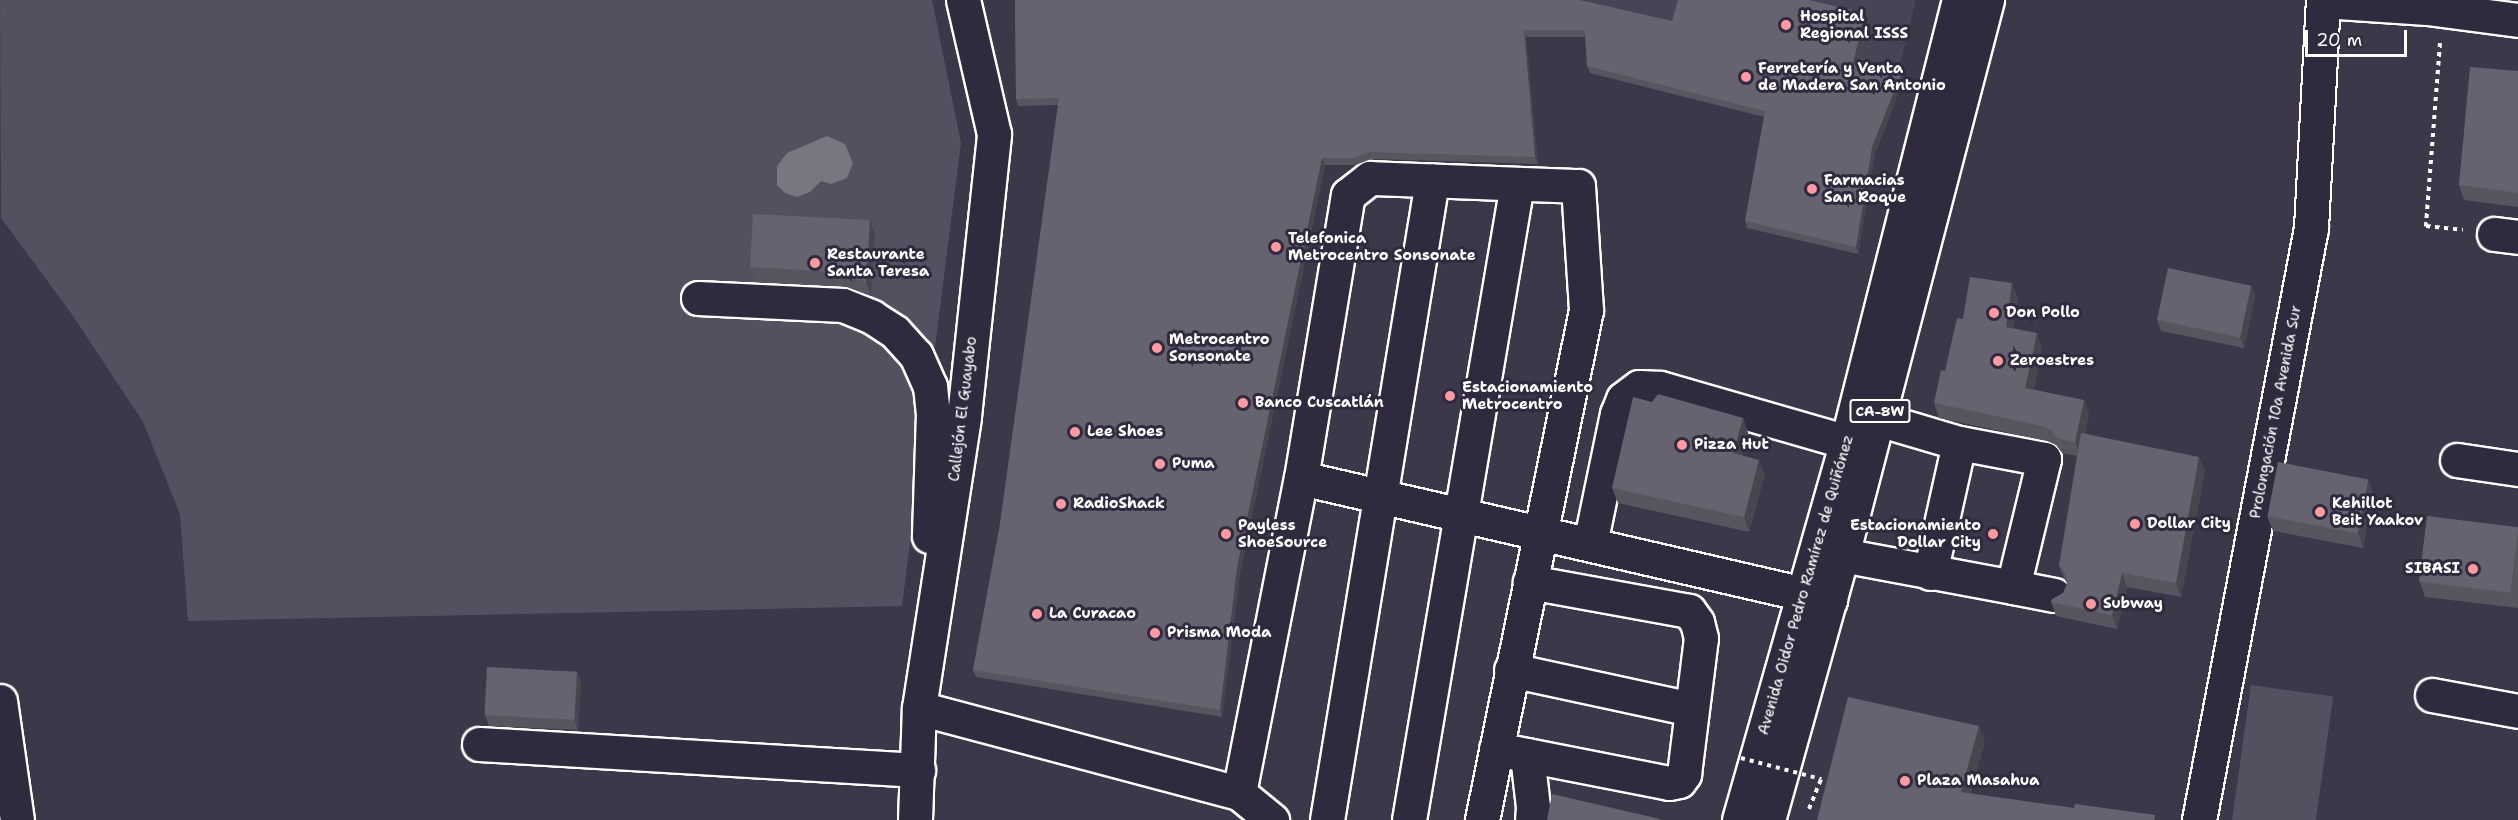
<!DOCTYPE html>
<html>
<head>
<meta charset="utf-8">
<style>
  body { margin:0 }
  #map { position:relative; width:2518px; height:820px; overflow:hidden; background:#3c3749; font-family:"Shantell Sans",sans-serif }
  div>[style] { position:absolute }
  .built>* { inset:0; background:#494455 }
  .green>* { inset:0; background:#555060; transform-origin:0 0 }
  .water>* { inset:0; background:#797682 }
  .path>* { height:4px; margin-top:-2px; transform-origin:0; background:repeating-linear-gradient(90deg,#fff 0 4.5px,transparent 0 9px) }
  .roads { filter:drop-shadow(2px 0 #fff) drop-shadow(-2px 0 #fff) drop-shadow(0 2px #fff) drop-shadow(0 -2px #fff) }
  .minor>* { height:33px; margin:-16.5px; padding:0 16.5px; transform-origin:16.5px; border-radius:16.5px; background:#2f2a3d }
  .major>* { height:33px; margin:-16.5px; padding:0 16.5px; transform-origin:16.5px; border-radius:16.5px; background:#2f2a3d }
  .path-bridge>* { height:4px; margin-top:-2px; transform-origin:0; background:repeating-linear-gradient(90deg,#fff 0 4.5px,transparent 0 9px) }
  .wall>* { inset:0; background:#585460 }
  .shaded-wall>* { inset:0; background:#47454e }
  .building>* { inset:0; background:#666270; transform-origin:0 0 }
  .dots>* { width:16px; height:16px; translate:-50% -50%; box-sizing:border-box; border:3px solid #2f2a3d; border-radius:50% }
  span { translate:-50% -50%; white-space:nowrap; text-align:center; line-height:1.15; -webkit-text-stroke:6px #2f2a3d; paint-order:stroke }
  .shield-label span { padding:2px 4px; background:#2f2a3d; border:2px solid; border-radius:4px; -webkit-text-stroke-width:0 }
  .shield-label { font-size:14px; color:#fff; font-weight:700 }
  .poi-label { font-size:15px; color:#fff; font-weight:700 }
  .left { translate:0 -50%; text-align:left }
  .right { translate:-100% -50%; text-align:right }
  .street-label { font-size:15px; color:#fff }
  .scale { position:absolute; left:2305px; top:30px; width:102px; height:27px; box-sizing:border-box; border:3px solid #fff; border-top:0; padding-left:8px; font-size:18px; line-height:21px; white-space:nowrap; color:#fff; -webkit-text-stroke:4px #2f2a3d; paint-order:stroke }
</style>
</head>
<body>
<div id="map">
  <div class="built">
    <div style="clip-path:polygon(1585px 0,1916px 0,1897px 76px,1586px 8px)"></div>
  </div>
  <div class="green">
    <div style="clip-path:polygon(0 0,932px 0,961px 143px,902px 606px,188px 621px,180px 514px,143px 422px,71px 313px,1px 218px)"></div>
    <div style="left:2251px;top:685px;width:83px;height:136px;rotate:8deg"></div>
  </div>
  <div class="water">
    <div style="clip-path:polygon(827px 136px,845px 144px,853px 163px,847px 178px,831px 184px,821px 181px,810px 192px,797px 197px,785px 193px,777px 185px,777px 166px,787px 153px)"></div>
  </div>
  <div class="path">
    <div style="left:2440px;top:43px;width:184px;rotate:94.4deg"></div>
    <div style="left:2426px;top:226px;width:37px;rotate:6deg"></div>
    <div style="left:1809px;top:809px;width:32px;rotate:-68deg"></div>
  </div>
  <div class="roads">
    <div class="minor">
      <div style="left:2323px;top:1px;width:104px;rotate:3.9deg"></div>
      <div style="left:2427px;top:8px;width:92px;rotate:7.5deg"></div>
      <div style="left:2494px;top:234px;width:24px;rotate:7deg"></div>
      <div style="left:698px;top:298px;width:145px;rotate:2.8deg"></div>
      <div style="left:843px;top:305px;width:31px;rotate:22deg"></div>
      <div style="left:872px;top:317px;width:27px;rotate:33deg"></div>
      <div style="left:895px;top:332px;width:31px;rotate:48deg"></div>
      <div style="left:916px;top:355px;width:34px;rotate:66deg"></div>
      <div style="left:930px;top:386px;width:27px;rotate:84deg"></div>
      <div style="left:933px;top:413px;width:123px;rotate:91.9deg"></div>
      <div style="left:2457px;top:460px;width:62px;rotate:8.4deg"></div>
      <div style="left:1301px;top:478px;width:543px;rotate:12.99deg"></div>
      <div style="left:1590px;top:544px;width:133px;rotate:-78.3deg"></div>
      <div style="left:1617px;top:414px;width:16px;rotate:-68deg"></div>
      <div style="left:1623px;top:399px;width:20px;rotate:-37deg"></div>
      <div style="left:1639px;top:387px;width:21px;rotate:3deg"></div>
      <div style="left:1660px;top:388px;width:195px;rotate:16.1deg"></div>
      <div style="left:1842px;top:555px;width:174px;rotate:10.6deg"></div>
      <div style="left:2013px;top:587px;width:132px;rotate:-76.4deg"></div>
      <div style="left:2044px;top:459px;width:86px;rotate:-169.3deg"></div>
      <div style="left:1959px;top:443px;width:84px;rotate:-163.5deg"></div>
      <div style="left:1930px;top:573px;width:133px;rotate:-77.4deg"></div>
      <div style="left:2013px;top:587px;width:42px;rotate:11deg"></div>
      <div style="left:1511px;top:670px;width:184px;rotate:12.2deg"></div>
      <div style="left:2432px;top:695px;width:87px;rotate:10.5deg"></div>
      <div style="left:0;top:701px;width:120px;rotate:81.9deg"></div>
      <div style="left:919px;top:708px;width:331px;rotate:14.9deg"></div>
      <div style="left:1239px;top:793px;width:43px;rotate:39.3deg"></div>
      <div style="left:479px;top:744px;width:440px;rotate:3.4deg"></div>
      <div style="left:1496px;top:749px;width:176px;rotate:11.1deg"></div>
      <div style="left:1669px;top:783px;width:10px;rotate:-11deg"></div>
      <div style="left:1679px;top:781px;width:9px;rotate:-54deg"></div>
      <div style="left:1684px;top:774px;width:137px;rotate:-82.9deg"></div>
      <div style="left:1701px;top:638px;width:16px;rotate:-104deg"></div>
      <div style="left:1697px;top:622px;width:14px;rotate:-126deg"></div>
      <div style="left:1689px;top:611px;width:162px;rotate:-169.7deg"></div>
      <div style="left:1527px;top:755px;width:52px;rotate:83.4deg"></div>
      <div style="left:1533px;top:807px;width:13px;rotate:94deg"></div>
      <div style="left:1239px;top:793px;width:321px;rotate:-78.9deg"></div>
      <div style="left:1301px;top:478px;width:287px;rotate:-80.6deg"></div>
      <div style="left:1348px;top:195px;width:28px;rotate:-38deg"></div>
      <div style="left:1370px;top:178px;width:208px;rotate:2.2deg"></div>
      <div style="left:1578px;top:186px;width:124px;rotate:86.3deg"></div>
      <div style="left:1586px;top:310px;width:520px;rotate:101.53deg"></div>
      <div style="left:915px;top:820px;width:112px;rotate:-88deg"></div>
      <div style="left:919px;top:708px;width:295px;rotate:-81.2deg"></div>
      <div style="left:964px;top:416px;width:284px;rotate:-83.9deg"></div>
      <div style="left:994px;top:134px;width:138px;rotate:-103deg"></div>
      <div style="left:1327px;top:820px;width:648px;rotate:-80.67deg"></div>
      <div style="left:1409px;top:820px;width:645px;rotate:-80.36deg"></div>
      <div style="left:2199px;top:820px;width:603px;rotate:-79.29deg"></div>
      <div style="left:2311px;top:228px;width:228px;rotate:-87deg"></div>
    </div>
    <div class="major">
      <div style="left:1739px;top:820px;width:393px;rotate:-74.1deg"></div>
      <div style="left:1847px;top:442px;width:456px;rotate:-75.8deg"></div>
      <div style="left:1768px;top:820px;width:275px;rotate:-74.4deg"></div>
      <div style="left:1842px;top:555px;width:574px;rotate:-75.36deg"></div>
    </div>
  </div>
  <div class="path-bridge">
    <div style="left:1741px;top:758px;width:83px;rotate:14.7deg"></div>
  </div>
  <div class="wall">
    <div style="clip-path:polygon(1015px 0,1672px 21px,1865px 13px,1868px 20px,1857px 64px,1901px 74px,1903px 81px,1875px 154px,1858px 254px,1747px 228px,1745px 221px,1764px 117px,1590px 73px,1587px 66px,1585px 37px,1526px 37px,1538px 164px,1371px 159px,1356px 165px,1325px 165px,1240px 574px,1222px 717px,976px 677px,973px 670px,1000px 524px,1058px 105px,1018px 106px,1016px 99px)"></div>
    <div style="clip-path:polygon(2518px 71px,2518px 207px,2464px 200px,2459px 185px)"></div>
    <div style="clip-path:polygon(875px 235px,871px 296px,844px 286px,756px 282px,750px 267px)"></div>
    <div style="clip-path:polygon(2251px 285px,2255px 296px,2244px 348px,2161px 331px,2157px 320px)"></div>
    <div style="clip-path:polygon(2018px 298px,2013px 329px,2042px 348px,2034px 390px,2084px 400px,2089px 415px,2085px 433px,2205px 471px,2181px 597px,2127px 587px,2117px 629px,2056px 616px,2051px 602px,2063px 593px,2067px 583px,2065px 580px,2059px 566px,2077px 456px,2062px 453px,2056px 445px,2047px 441px,1939px 418px,1934px 403px,1963px 319px)"></div>
    <div style="clip-path:polygon(1652px 402px,1743px 418px,1748px 433px,1742px 455px,1765px 475px,1749px 532px,1618px 503px,1612px 488px)"></div>
    <div style="clip-path:polygon(2368px 479px,2373px 494px,2363px 548px,2273px 531px,2267px 516px)"></div>
    <div style="clip-path:polygon(2518px 527px,2518px 608px,2425px 597px,2420px 582px)"></div>
    <div style="clip-path:polygon(577px 672px,581px 682px,578px 730px,489px 726px,485px 715px)"></div>
  </div>
  <div class="shaded-wall">
    <div style="clip-path:polygon(1865px 13px,1868px 20px,1855px 70px,1853px 63px)"></div>
    <div style="clip-path:polygon(1524px 30px,1526px 37px,1538px 164px,1535px 157px)"></div>
    <div style="clip-path:polygon(1901px 74px,1903px 81px,1875px 154px,1858px 254px,1856px 247px,1872px 147px)"></div>
    <div style="clip-path:polygon(1322px 158px,1325px 165px,1240px 574px,1222px 717px,1220px 710px,1237px 567px)"></div>
    <div style="clip-path:polygon(870px 220px,875px 235px,871px 296px,866px 282px)"></div>
    <div style="clip-path:polygon(2012px 283px,2018px 298px,2011px 342px,2006px 327px)"></div>
    <div style="clip-path:polygon(2251px 285px,2255px 296px,2244px 348px,2240px 337px)"></div>
    <div style="clip-path:polygon(2037px 333px,2042px 348px,2031px 403px,2025px 388px)"></div>
    <div style="clip-path:polygon(2084px 400px,2089px 415px,2081px 457px,2075px 442px)"></div>
    <div style="clip-path:polygon(1743px 418px,1748px 433px,1739px 468px,1733px 453px)"></div>
    <div style="clip-path:polygon(2199px 457px,2205px 471px,2181px 597px,2176px 583px)"></div>
    <div style="clip-path:polygon(1759px 460px,1765px 475px,1749px 532px,1744px 517px)"></div>
    <div style="clip-path:polygon(2368px 479px,2373px 494px,2363px 548px,2358px 533px)"></div>
    <div style="clip-path:polygon(2122px 573px,2127px 587px,2117px 629px,2112px 615px)"></div>
    <div style="clip-path:polygon(577px 672px,581px 682px,578px 730px,574px 720px)"></div>
    <div style="clip-path:polygon(1979px 726px,1985px 742px,1967px 808px,1961px 792px)"></div>
  </div>
  <div class="building">
    <div style="clip-path:polygon(1015px 0,1580px 0,1672px 21px,1678px 0,1809px 0,1865px 13px,1853px 63px,1901px 74px,1872px 147px,1856px 247px,1745px 221px,1765px 111px,1587px 66px,1585px 30px,1524px 30px,1535px 157px,1368px 152px,1354px 158px,1322px 158px,1237px 567px,1220px 710px,973px 670px,1000px 524px,1059px 98px,1016px 99px)"></div>
    <div style="clip-path:polygon(2470px 67px,2518px 71px,2518px 193px,2459px 185px)"></div>
    <div style="clip-path:polygon(753px 214px,870px 220px,866px 282px,839px 272px,750px 267px)"></div>
    <div style="left:2168px;top:268px;width:85px;height:53px;rotate:12deg"></div>
    <div style="clip-path:polygon(1970px 277px,2012px 283px,2006px 327px,2037px 333px,2025px 388px,2084px 400px,2075px 442px,2056px 438px,2051px 430px,2042px 426px,1934px 403px,1941px 370px,1945px 371px,1957px 318px,1963px 319px)"></div>
    <div style="clip-path:polygon(1658px 394px,1743px 418px,1733px 453px,1759px 460px,1744px 517px,1612px 488px,1633px 397px,1652px 402px)"></div>
    <div style="clip-path:polygon(2081px 433px,2199px 457px,2176px 583px,2122px 573px,2112px 615px,2051px 602px,2052px 599px,2063px 593px,2067px 584px,2066px 574px,2059px 566px)"></div>
    <div style="left:2278px;top:462px;width:92px;height:55px;rotate:11deg"></div>
    <div style="left:2427px;top:516px;width:92px;height:66px;rotate:7deg"></div>
    <div style="left:487px;top:667px;width:90px;height:48px;rotate:3deg"></div>
    <div style="clip-path:polygon(1848px 697px,1979px 726px,1961px 792px,2074px 808px,2075px 804px,2155px 815px,2154px 820px,1817px 820px)"></div>
    <div style="clip-path:polygon(1552px 794px,1660px 819px,1660px 820px,1547px 820px)"></div>
  </div>
  <div class="dots">
    <div style="left:1786px;top:25px;background:#ff9aa2"></div>
    <div style="left:1746px;top:77px;background:#ff9aa2"></div>
    <div style="left:1812px;top:189px;background:#ff9aa2"></div>
    <div style="left:1276px;top:247px;background:#ff9aa2"></div>
    <div style="left:815px;top:263px;background:#ff9aa2"></div>
    <div style="left:1994px;top:313px;background:#ff9aa2"></div>
    <div style="left:1157px;top:348px;background:#ff9aa2"></div>
    <div style="left:1998px;top:361px;background:#ff9aa2"></div>
    <div style="left:1450px;top:396px;background:#ff9aa2"></div>
    <div style="left:1243px;top:403px;background:#ff9aa2"></div>
    <div style="left:1075px;top:432px;background:#ff9aa2"></div>
    <div style="left:1682px;top:445px;background:#ff9aa2"></div>
    <div style="left:1160px;top:464px;background:#ff9aa2"></div>
    <div style="left:1061px;top:504px;background:#ff9aa2"></div>
    <div style="left:2320px;top:512px;background:#ff9aa2"></div>
    <div style="left:2135px;top:524px;background:#ff9aa2"></div>
    <div style="left:1226px;top:534px;background:#ff9aa2"></div>
    <div style="left:1993px;top:534px;background:#ff9aa2"></div>
    <div style="left:2473px;top:569px;background:#ff9aa2"></div>
    <div style="left:2091px;top:604px;background:#ff9aa2"></div>
    <div style="left:1037px;top:614px;background:#ff9aa2"></div>
    <div style="left:1155px;top:633px;background:#ff9aa2"></div>
    <div style="left:1905px;top:781px;background:#ff9aa2"></div>
  </div>
  <div class="shield-label">
    <span style="left:1880px;top:411px">CA-8W</span>
  </div>
  <div class="poi-label">
    <span class="left" style="left:1800px;top:25px">Hospital<br>Regional ISSS</span>
    <span class="left" style="left:1758px;top:77px">Ferretería y Venta<br>de Madera San Antonio</span>
    <span class="left" style="left:1824px;top:189px">Farmacias<br>San Roque</span>
    <span class="left" style="left:1288px;top:247px">Telefonica<br>Metrocentro Sonsonate</span>
    <span class="left" style="left:827px;top:263px">Restaurante<br>Santa Teresa</span>
    <span class="left" style="left:2006px;top:313px">Don Pollo</span>
    <span class="left" style="left:1169px;top:348px">Metrocentro<br>Sonsonate</span>
    <span class="left" style="left:2010px;top:361px">Zeroestres</span>
    <span class="left" style="left:1462px;top:396px">Estacionamiento<br>Metrocentro</span>
    <span class="left" style="left:1255px;top:403px">Banco Cuscatlán</span>
    <span class="left" style="left:1087px;top:432px">Lee Shoes</span>
    <span class="left" style="left:1694px;top:445px">Pizza Hut</span>
    <span class="left" style="left:1172px;top:464px">Puma</span>
    <span class="left" style="left:2332px;top:512px">Kehillot<br>Beit Yaakov</span>
    <span class="left" style="left:1073px;top:504px">RadioShack</span>
    <span class="left" style="left:2147px;top:524px">Dollar City</span>
    <span class="left" style="left:1238px;top:534px">Payless<br>ShoeSource</span>
    <span class="right" style="left:1981px;top:534px">Estacionamiento<br>Dollar City</span>
    <span class="right" style="left:2460px;top:569px">SIBASI</span>
    <span class="left" style="left:2103px;top:604px">Subway</span>
    <span class="left" style="left:1049px;top:614px">La Curacao</span>
    <span class="left" style="left:1167px;top:633px">Prisma Moda</span>
    <span class="left" style="left:1917px;top:781px">Plaza Masahua</span>
  </div>
  <div class="street-label">
    <span style="left:963px;top:409px;rotate:-83deg">Callejón El Guayabo</span>
    <span style="left:2276px;top:412px;rotate:-79deg">Prolongación 10a Avenida Sur</span>
    <span style="left:1806px;top:585px;rotate:-74deg">Avenida Oidor Pedro Ramírez de Quiñónez</span>
  </div>
  <div class="scale">20 m</div>
</div>
</body>
</html>
